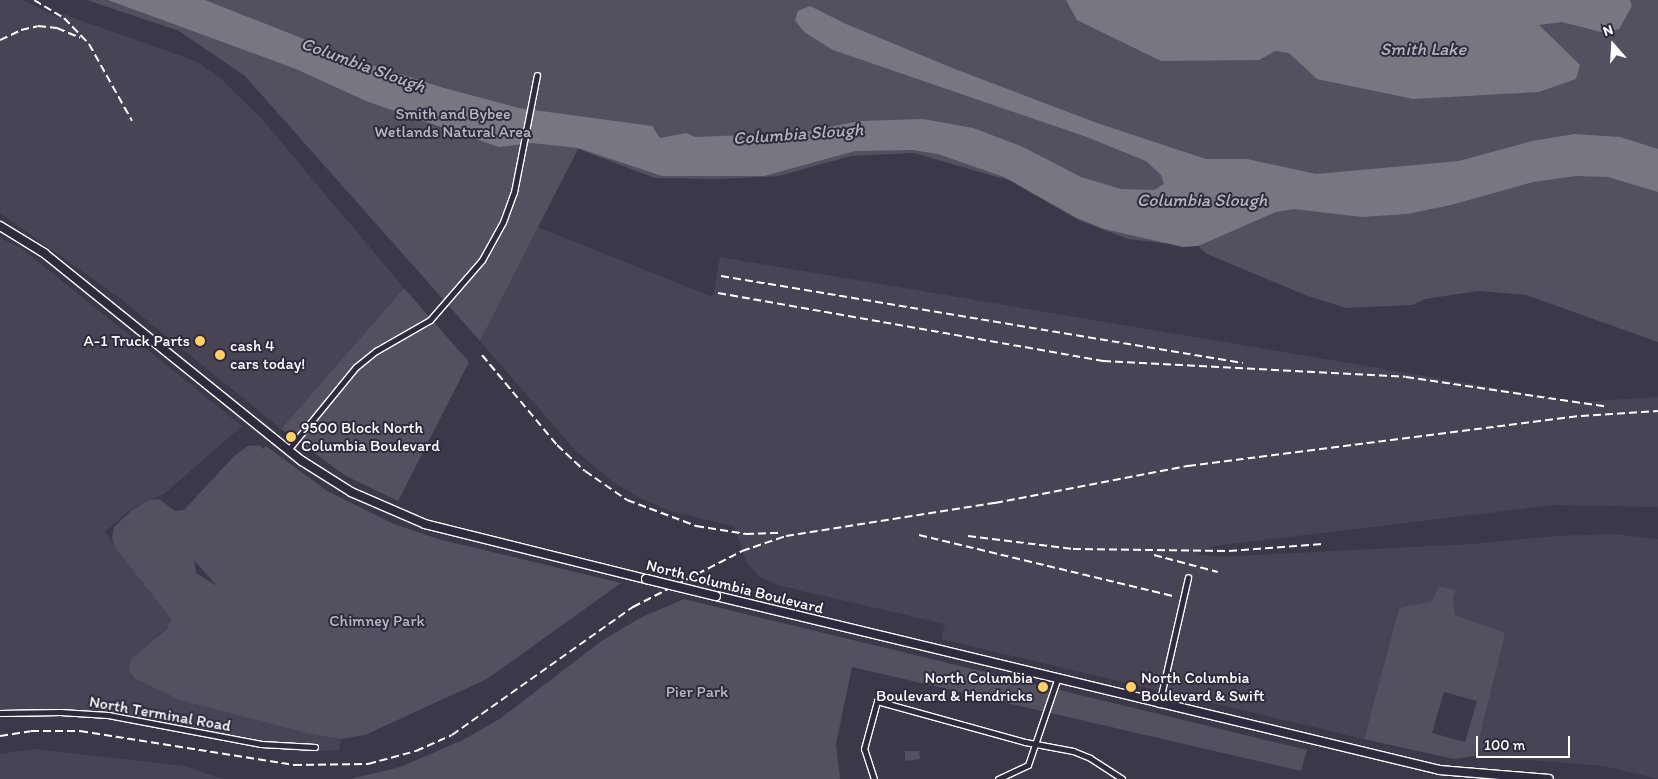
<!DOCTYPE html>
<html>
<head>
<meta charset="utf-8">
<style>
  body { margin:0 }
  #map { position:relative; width:1658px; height:779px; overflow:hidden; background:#3c3749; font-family:Itim,sans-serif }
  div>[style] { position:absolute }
  .built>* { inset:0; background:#494455 }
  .green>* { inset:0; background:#555060 }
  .water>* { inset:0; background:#797682 }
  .roads { filter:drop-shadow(1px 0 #fff) drop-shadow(-1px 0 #fff) drop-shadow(0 1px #fff) drop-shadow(0 -1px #fff) }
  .minor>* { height:5px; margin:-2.5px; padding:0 2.5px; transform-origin:2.5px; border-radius:2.5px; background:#2f2a3d }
  .secondary>* { height:8px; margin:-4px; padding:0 4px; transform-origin:4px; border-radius:4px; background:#2f2a3d }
  .rail>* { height:2px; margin-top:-1px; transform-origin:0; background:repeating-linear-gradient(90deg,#fff 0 8px,transparent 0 12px) }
  .bridges { filter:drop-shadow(1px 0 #fff) drop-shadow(-1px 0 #fff) drop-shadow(0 1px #fff) drop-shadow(0 -1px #fff) }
  .secondary-bridge>* { height:8px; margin:-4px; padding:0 4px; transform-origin:4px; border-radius:4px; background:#2f2a3d }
  .dots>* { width:14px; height:14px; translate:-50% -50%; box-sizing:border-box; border:2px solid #2f2a3d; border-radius:50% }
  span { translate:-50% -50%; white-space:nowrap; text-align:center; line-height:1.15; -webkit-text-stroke:4px #2f2a3d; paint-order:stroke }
  .park-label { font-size:16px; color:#bbb9bf }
  .poi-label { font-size:16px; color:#fff }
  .right { translate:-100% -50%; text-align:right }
  .left { translate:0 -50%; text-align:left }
  .street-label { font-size:16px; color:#fff }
  .water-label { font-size:18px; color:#b5b4ba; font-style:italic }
  .north { position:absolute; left:1588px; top:20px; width:50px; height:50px; -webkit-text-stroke:4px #2f2a3d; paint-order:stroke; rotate:341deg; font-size:14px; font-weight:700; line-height:20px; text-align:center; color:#fff }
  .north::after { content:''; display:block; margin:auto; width:18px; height:22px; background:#fff; clip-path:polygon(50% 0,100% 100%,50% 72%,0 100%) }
  .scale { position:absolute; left:1476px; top:736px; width:94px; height:22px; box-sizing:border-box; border:2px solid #fff; border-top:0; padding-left:6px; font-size:15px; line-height:18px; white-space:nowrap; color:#fff; -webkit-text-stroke:4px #2f2a3d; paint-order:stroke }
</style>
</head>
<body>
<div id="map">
  <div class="built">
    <div style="clip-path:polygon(0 0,23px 0,59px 18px,63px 14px,198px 62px,222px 80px,261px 118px,404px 288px,281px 429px,117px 296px,0 213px)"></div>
    <div style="clip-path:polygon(538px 227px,713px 297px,720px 257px,1580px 402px,1658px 397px,1658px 507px,1554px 505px,1214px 546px,1195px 554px,1218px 557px,1472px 544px,1554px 536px,1614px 534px,1658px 539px,1658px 779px,1604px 766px,1475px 756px,1504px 633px,1455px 615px,1453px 598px,1455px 590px,1439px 586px,1433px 601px,1399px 608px,1364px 739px,941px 639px,945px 624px,781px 586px,760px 577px,747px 563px,734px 526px,670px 511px,640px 498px,613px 482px,575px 450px,480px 341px)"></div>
    <div style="clip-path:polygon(0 238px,20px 247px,242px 426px,164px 494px,131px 509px,105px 532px,171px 619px,167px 629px,157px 636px,310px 734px,341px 739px,339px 750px,303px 752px,269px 749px,104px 718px,0 717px)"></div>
    <div style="clip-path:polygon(34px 749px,184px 766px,223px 779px,0 779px,0 754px)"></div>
  </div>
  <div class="green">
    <div style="clip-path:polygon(87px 0,1658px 0,1658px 342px,1526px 295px,1478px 291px,1425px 299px,1412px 305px,1346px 308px,1305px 295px,1207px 254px,1198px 246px,1216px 237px,1162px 243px,1128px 239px,1078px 220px,1011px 181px,914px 153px,851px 156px,779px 176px,721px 179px,655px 178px,578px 149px,480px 341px,245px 76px,179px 31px)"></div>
    <div style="clip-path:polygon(404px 288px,469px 362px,398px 501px,346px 476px,281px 429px)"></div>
    <div style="clip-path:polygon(evenodd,259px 445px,263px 449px,266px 446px,327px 491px,394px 524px,438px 539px,621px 583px,487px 679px,365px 735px,341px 739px,311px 734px,180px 700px,134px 678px,129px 669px,131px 659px,167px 629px,171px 619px,116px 548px,112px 539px,114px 527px,132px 510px,149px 500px,159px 499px,175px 511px,184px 510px,234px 456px,248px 446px,259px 445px,194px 560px,217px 586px,196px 573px,194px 560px)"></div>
    <div style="clip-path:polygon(evenodd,1439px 586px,1456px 590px,1453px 598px,1455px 615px,1505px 633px,1475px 756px,1454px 759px,1364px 739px,1399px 608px,1432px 601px,1439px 586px,1444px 692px,1477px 701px,1465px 742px,1432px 733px,1444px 692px)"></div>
    <div style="clip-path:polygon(684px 599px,1307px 750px,1301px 771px,852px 667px,836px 744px,840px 779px,351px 779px,400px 767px,463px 740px,501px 718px,600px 642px,640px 618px)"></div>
    <div style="clip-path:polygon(905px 751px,919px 751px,920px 759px,905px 761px)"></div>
  </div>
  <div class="water">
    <div style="clip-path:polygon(108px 0,205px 0,362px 62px,444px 88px,519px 108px,652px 126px,660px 138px,686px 133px,695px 137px,798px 133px,860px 121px,923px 119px,973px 128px,1023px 147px,1081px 177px,1121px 189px,1154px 190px,1164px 184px,1161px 175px,1146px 161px,1084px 136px,833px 50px,804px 32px,795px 20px,798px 11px,810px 6px,846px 24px,955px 69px,1097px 123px,1206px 159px,1247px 159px,1316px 174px,1459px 161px,1532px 141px,1575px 134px,1620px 137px,1658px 149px,1658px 192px,1608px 177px,1576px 176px,1533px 182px,1451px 205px,1407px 214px,1362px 217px,1294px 209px,1276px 212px,1198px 246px,1183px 247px,1104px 229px,1077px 218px,1004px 177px,938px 154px,913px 150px,855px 151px,764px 176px,662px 176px,578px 148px,531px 143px,499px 147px,366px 101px,296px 69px)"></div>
    <div style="clip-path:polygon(1066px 0,1630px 0,1632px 6px,1619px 29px,1605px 33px,1562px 22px,1539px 25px,1580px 65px,1576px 79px,1539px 92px,1413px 99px,1317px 79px,1289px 53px,1275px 51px,1259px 60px,1161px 61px,1077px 20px)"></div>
  </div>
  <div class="roads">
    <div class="minor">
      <div style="left:288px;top:450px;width:107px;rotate:-50.7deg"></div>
      <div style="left:356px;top:367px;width:26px;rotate:-39deg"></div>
      <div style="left:376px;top:351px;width:62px;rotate:-29.9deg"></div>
      <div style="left:430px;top:320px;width:79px;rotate:-49.1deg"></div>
      <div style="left:482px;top:260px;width:43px;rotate:-61.1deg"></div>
      <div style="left:503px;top:222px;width:32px;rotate:-70deg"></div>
      <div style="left:514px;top:192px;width:119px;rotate:-78.9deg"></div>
      <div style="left:1159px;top:704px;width:130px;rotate:-77.1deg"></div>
      <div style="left:0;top:713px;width:60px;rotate:-1deg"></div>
      <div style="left:60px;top:712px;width:48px;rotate:3.6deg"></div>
      <div style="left:108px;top:715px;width:156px;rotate:10.7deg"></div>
      <div style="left:261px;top:744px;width:54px;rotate:3.2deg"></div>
      <div style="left:874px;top:779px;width:32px;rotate:-108deg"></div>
      <div style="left:864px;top:749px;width:50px;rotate:-74.8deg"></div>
      <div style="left:877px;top:701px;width:154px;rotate:15.5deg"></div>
      <div style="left:1025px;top:742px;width:49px;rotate:10.6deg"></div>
      <div style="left:1073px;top:751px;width:18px;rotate:22deg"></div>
      <div style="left:1090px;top:758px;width:38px;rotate:33deg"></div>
      <div style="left:998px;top:779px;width:33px;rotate:-25deg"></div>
      <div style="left:1028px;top:765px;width:90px;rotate:-71.2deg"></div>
    </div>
    <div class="secondary">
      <div style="left:0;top:226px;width:52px;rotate:31.5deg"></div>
      <div style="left:44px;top:253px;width:331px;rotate:38.9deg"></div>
      <div style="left:302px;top:461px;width:58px;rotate:32.3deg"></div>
      <div style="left:351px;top:492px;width:81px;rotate:23.4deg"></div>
      <div style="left:425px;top:524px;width:228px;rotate:14deg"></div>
      <div style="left:716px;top:596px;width:745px;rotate:13.51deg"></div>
      <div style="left:1440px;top:770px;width:109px;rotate:4.7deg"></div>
    </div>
  </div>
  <div class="rail">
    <div style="left:34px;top:0;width:35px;rotate:31deg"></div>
    <div style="left:64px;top:18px;width:36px;rotate:46deg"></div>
    <div style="left:89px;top:44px;width:88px;rotate:60.8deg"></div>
    <div style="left:0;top:40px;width:23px;rotate:-25deg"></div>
    <div style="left:21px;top:30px;width:17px;rotate:-13deg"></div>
    <div style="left:38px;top:26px;width:19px;rotate:6deg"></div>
    <div style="left:57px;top:28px;width:25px;rotate:23deg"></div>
    <div style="left:721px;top:276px;width:529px;rotate:9.46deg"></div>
    <div style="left:718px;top:293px;width:391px;rotate:10deg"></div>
    <div style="left:1103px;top:361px;width:303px;rotate:3deg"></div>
    <div style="left:1406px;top:377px;width:204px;rotate:8.4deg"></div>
    <div style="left:482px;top:355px;width:117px;rotate:50.2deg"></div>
    <div style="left:557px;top:445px;width:38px;rotate:43deg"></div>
    <div style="left:585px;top:471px;width:51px;rotate:34.6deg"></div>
    <div style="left:627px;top:500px;width:74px;rotate:20.6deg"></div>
    <div style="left:696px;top:526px;width:51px;rotate:9.1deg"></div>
    <div style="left:746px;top:534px;width:36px;rotate:-2deg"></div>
    <div style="left:919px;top:535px;width:261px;rotate:13.5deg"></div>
    <div style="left:968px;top:536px;width:106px;rotate:7.1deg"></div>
    <div style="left:1073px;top:549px;width:156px;rotate:0.7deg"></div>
    <div style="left:1229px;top:551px;width:94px;rotate:-4.3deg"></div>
    <div style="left:1154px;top:555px;width:66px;rotate:14.9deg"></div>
    <div style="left:0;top:736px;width:31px;rotate:-9deg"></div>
    <div style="left:31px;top:731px;width:49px"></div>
    <div style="left:80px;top:731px;width:217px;rotate:9deg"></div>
    <div style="left:294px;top:765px;width:74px;rotate:-0.8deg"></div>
    <div style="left:368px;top:764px;width:50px;rotate:-15.2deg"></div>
    <div style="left:416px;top:751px;width:39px;rotate:-24deg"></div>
    <div style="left:452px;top:735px;width:222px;rotate:-35.3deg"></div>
    <div style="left:633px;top:607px;width:123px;rotate:-27.2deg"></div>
    <div style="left:742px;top:551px;width:46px;rotate:-18.8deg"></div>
    <div style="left:786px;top:536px;width:212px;rotate:-9deg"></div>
    <div style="left:995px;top:503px;width:197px;rotate:-10.9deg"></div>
    <div style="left:1188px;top:466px;width:396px;rotate:-7.3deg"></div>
    <div style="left:1581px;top:416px;width:77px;rotate:-3.7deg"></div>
  </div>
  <div class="bridges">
    <div class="secondary-bridge">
      <div style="left:646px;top:579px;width:72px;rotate:13.7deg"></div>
    </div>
  </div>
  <div class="dots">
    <div style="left:200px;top:341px;background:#ffd166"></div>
    <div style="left:220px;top:355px;background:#ffd166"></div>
    <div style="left:291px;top:437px;background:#ffd166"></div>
    <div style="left:1043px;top:687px;background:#ffd166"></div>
    <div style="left:1131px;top:687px;background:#ffd166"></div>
  </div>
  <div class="park-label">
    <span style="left:453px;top:123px">Smith and Bybee<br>Wetlands Natural Area</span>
    <span style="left:377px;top:621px">Chimney Park</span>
    <span style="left:697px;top:692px">Pier Park</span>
  </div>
  <div class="poi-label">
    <span class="right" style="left:190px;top:341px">A-1 Truck Parts</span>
    <span class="left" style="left:230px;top:355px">cash 4<br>cars today!</span>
    <span class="left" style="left:301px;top:437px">9500 Block North<br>Columbia Boulevard</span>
    <span class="right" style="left:1033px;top:687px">North Columbia<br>Boulevard &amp; Hendricks</span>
    <span class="left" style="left:1141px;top:687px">North Columbia<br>Boulevard &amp; Swift</span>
  </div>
  <div class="street-label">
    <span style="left:735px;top:587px;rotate:14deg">North Columbia Boulevard</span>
    <span style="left:160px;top:714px;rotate:10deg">North Terminal Road</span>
  </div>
  <div class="water-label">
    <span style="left:1423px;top:49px">Smith Lake</span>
    <span style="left:363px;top:65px;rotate:20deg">Columbia Slough</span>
    <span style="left:798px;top:134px;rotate:-4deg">Columbia Slough</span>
    <span style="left:1202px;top:200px">Columbia Slough</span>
  </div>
  <div class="north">N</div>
  <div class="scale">100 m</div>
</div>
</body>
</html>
